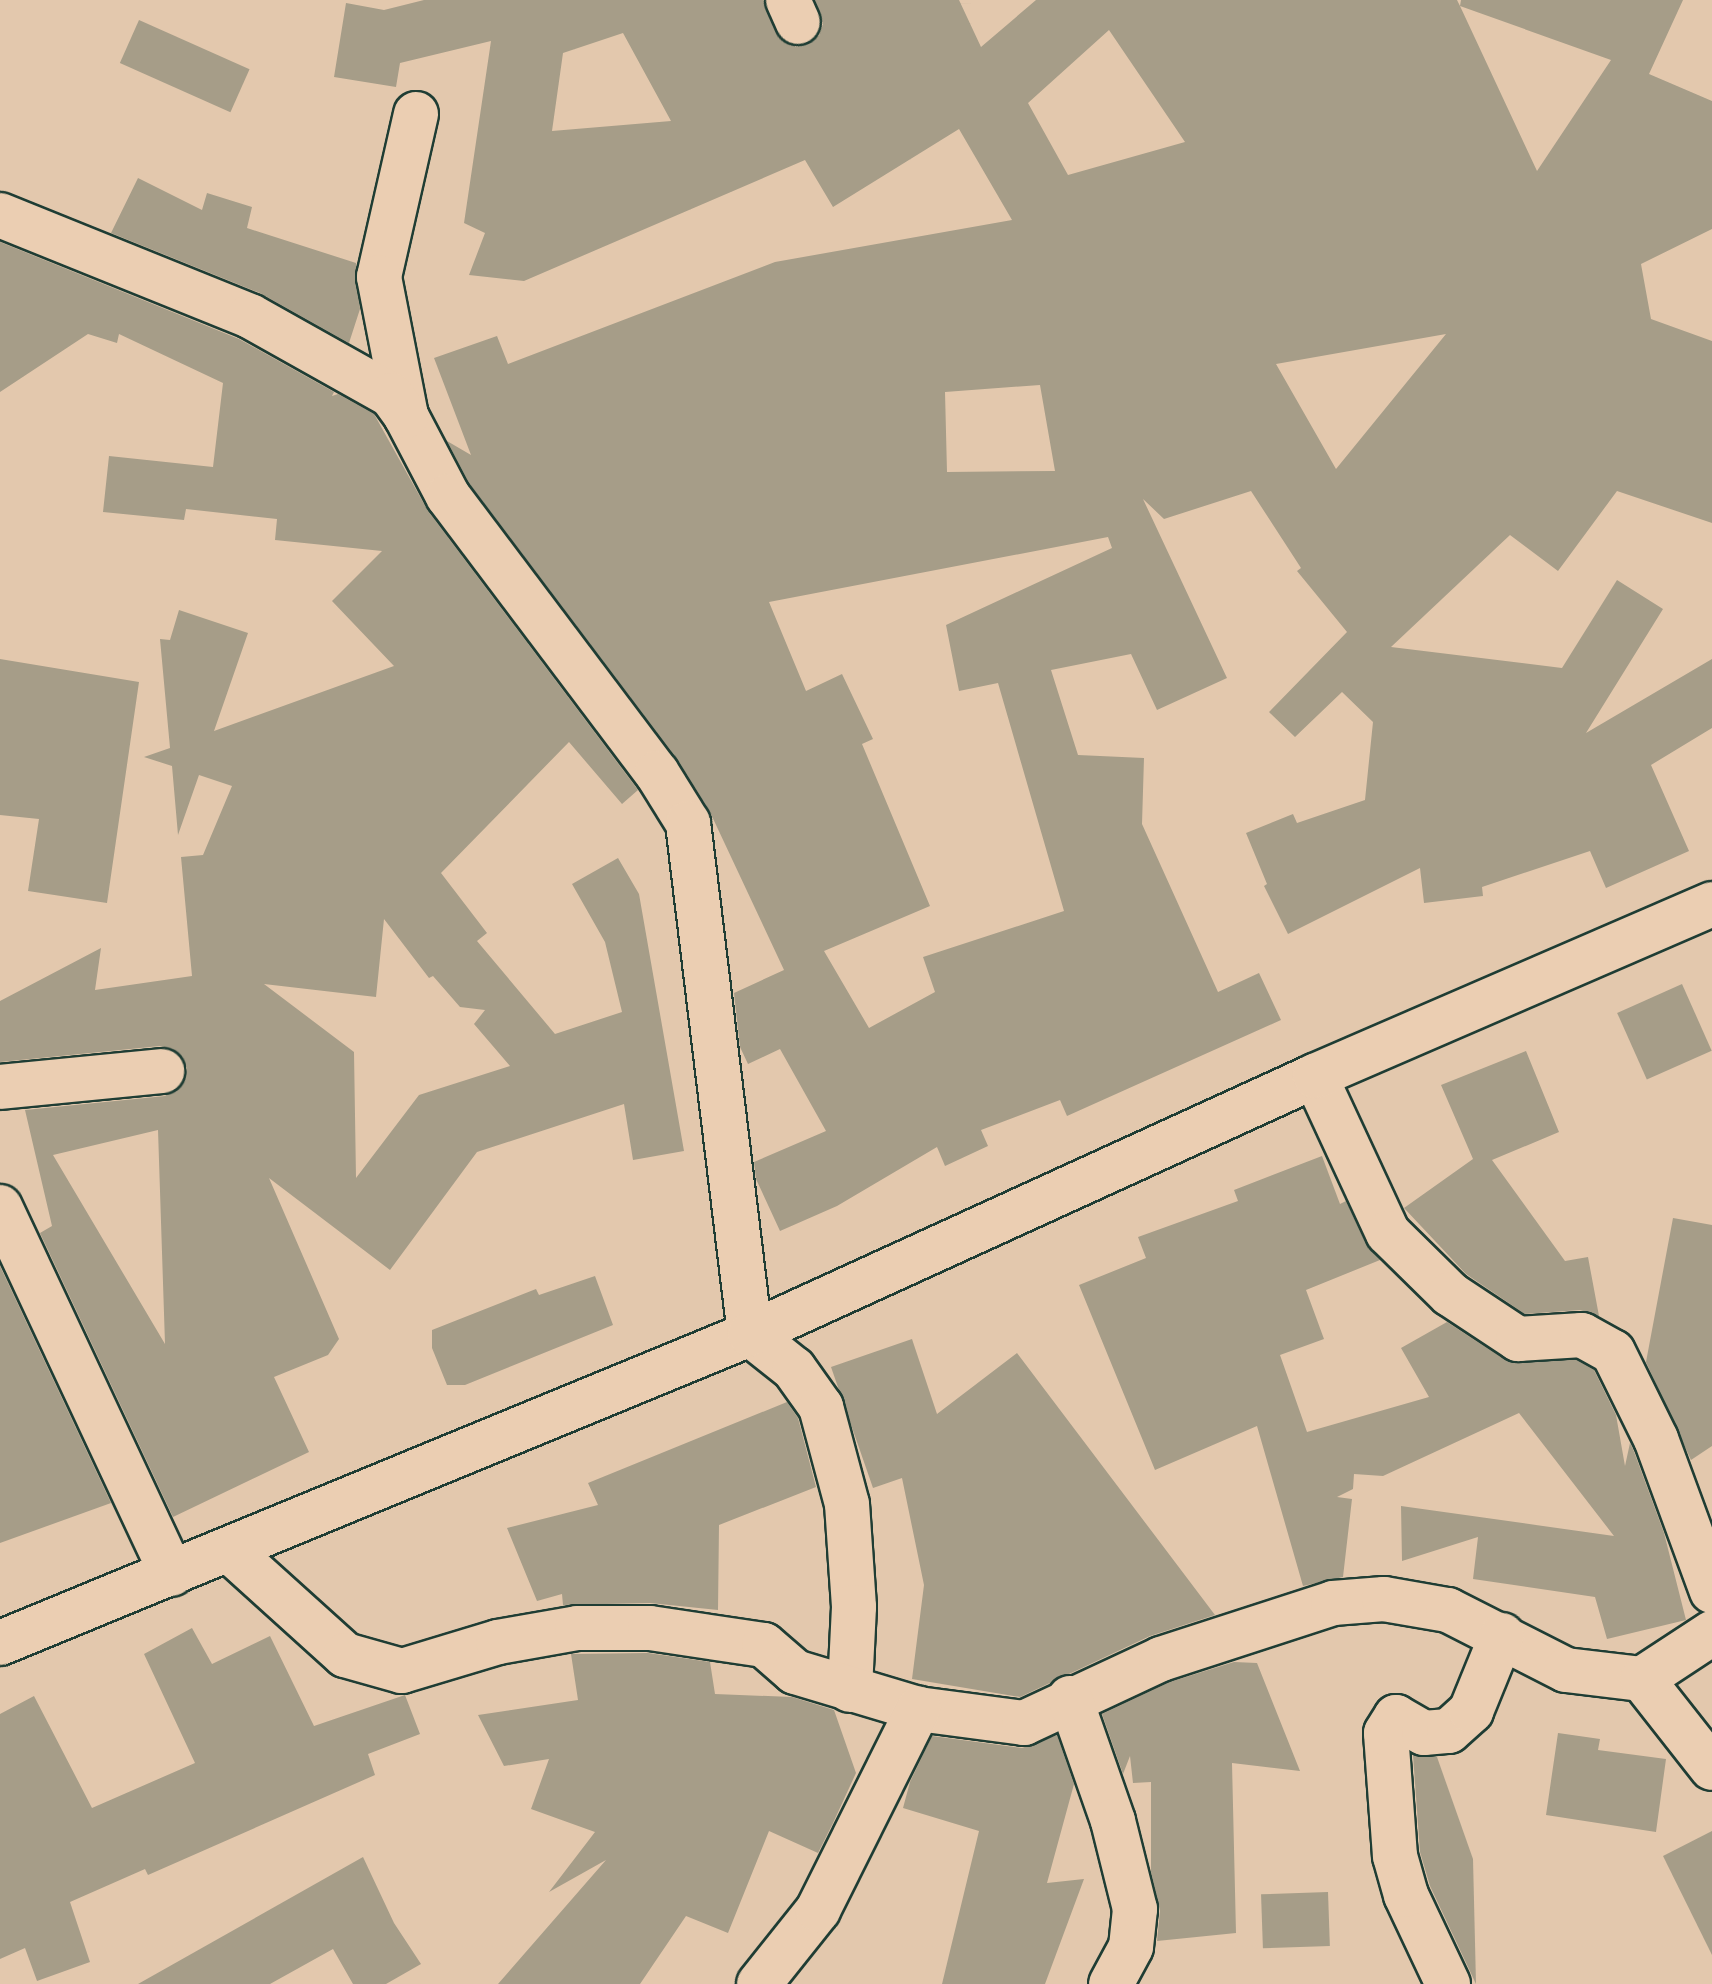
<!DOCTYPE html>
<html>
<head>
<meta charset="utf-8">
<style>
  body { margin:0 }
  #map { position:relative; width:1712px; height:1984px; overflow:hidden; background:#e3c8ad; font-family:"Architects Daughter",sans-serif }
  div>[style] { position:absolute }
  .building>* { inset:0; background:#a69d88; transform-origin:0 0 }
  .roads { filter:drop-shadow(2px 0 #1f3d34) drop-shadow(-2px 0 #1f3d34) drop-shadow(0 2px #1f3d34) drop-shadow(0 -2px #1f3d34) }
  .minor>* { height:44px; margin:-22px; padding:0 22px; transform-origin:22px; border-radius:22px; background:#ebceb2 }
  span { translate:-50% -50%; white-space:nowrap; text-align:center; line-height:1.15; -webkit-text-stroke:8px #ebceb2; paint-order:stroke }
</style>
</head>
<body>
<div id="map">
  <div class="building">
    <div style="clip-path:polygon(evenodd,424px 0,763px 0,776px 33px,796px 47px,819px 36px,823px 24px,815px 0,959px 0,981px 47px,1036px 0,1457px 0,1460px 6px,1461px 0,1683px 0,1649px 74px,1712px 101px,1712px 229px,1641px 264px,1651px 319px,1712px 341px,1712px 523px,1617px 491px,1558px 571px,1510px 535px,1391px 647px,1562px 668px,1617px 580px,1663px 609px,1586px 733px,1712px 659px,1712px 728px,1651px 765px,1689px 851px,1606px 888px,1590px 851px,1482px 887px,1483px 896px,1424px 903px,1420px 868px,1288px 934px,1264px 886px,1267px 884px,1246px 833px,1293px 814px,1297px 823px,1365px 800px,1373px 722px,1342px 692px,1295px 737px,1269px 712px,1347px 632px,1297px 571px,1301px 568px,1251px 491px,1164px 519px,1143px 499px,1227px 678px,1157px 710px,1131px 654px,1051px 670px,1078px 755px,1144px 758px,1142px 824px,1218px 992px,1259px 973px,1281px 1020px,1067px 1116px,1060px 1100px,981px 1130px,988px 1146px,945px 1166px,937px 1147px,837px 1206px,780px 1231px,756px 1179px,754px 1162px,826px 1131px,780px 1049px,748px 1064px,740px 1047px,734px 993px,784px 970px,709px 810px,678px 760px,469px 483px,447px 441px,471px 455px,434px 358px,497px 336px,508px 364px,775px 262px,1012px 220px,959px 129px,833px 207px,805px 160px,524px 281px,469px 275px,485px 233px,464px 223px,491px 41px,400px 63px,396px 87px,334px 77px,346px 3px,384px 10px,424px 0,1460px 6px,1611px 60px,1537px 171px,1460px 6px,424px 0,1109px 30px,1185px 142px,1068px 175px,1028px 103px,1109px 30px,424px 0,623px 33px,671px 121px,552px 131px,563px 53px,623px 33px,424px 0,1446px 334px,1336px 469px,1276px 364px,1446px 334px,424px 0,1040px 385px,1055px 471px,947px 472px,945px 392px,1040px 385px,424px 0,1108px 537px,1112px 548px,946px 625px,959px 691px,998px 683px,1064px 911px,923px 957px,935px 992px,869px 1028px,824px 951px,930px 906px,862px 744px,873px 739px,842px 674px,806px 691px,769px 602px,1108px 537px)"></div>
    <div style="left:139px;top:20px;width:121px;height:47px;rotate:24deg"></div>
    <div style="clip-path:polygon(138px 178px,202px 210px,207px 193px,252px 207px,247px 228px,356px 263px,360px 309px,349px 343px,260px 293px,111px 233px)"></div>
    <div style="clip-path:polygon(evenodd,0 242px,239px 339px,334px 392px,332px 396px,338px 394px,374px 414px,428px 511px,638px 790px,622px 804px,569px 742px,441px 873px,487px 933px,477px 941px,555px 1034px,622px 1012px,605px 942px,572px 884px,618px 858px,639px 894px,684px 1151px,633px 1160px,624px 1104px,477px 1152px,390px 1270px,269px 1178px,339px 1339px,328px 1355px,274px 1377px,309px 1452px,173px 1517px,40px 1233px,52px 1226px,25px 1110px,165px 1096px,184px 1082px,187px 1068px,173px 1049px,160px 1046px,0 1062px,0 1001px,101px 948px,95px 990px,192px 976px,181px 857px,203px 855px,232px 786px,199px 775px,178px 835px,172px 766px,144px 757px,170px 748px,160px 639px,170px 640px,179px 610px,248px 633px,214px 731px,394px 666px,332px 601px,382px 551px,275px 540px,277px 519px,186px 509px,184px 520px,103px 512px,109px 456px,213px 467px,223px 383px,119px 334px,117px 343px,88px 334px,0 392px,0 242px,384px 919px,429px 978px,433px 976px,460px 1007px,485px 1010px,474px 1024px,510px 1066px,419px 1095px,356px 1178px,354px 1052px,264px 984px,376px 997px,384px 919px,0 242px,158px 1130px,165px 1344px,53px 1155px,158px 1130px)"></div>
    <div style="clip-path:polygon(0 659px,139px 682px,107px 903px,28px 891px,39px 819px,0 815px)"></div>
    <div style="left:1682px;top:984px;width:73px;height:71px;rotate:66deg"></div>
    <div style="clip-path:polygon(1526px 1051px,1559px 1132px,1492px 1160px,1565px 1261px,1588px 1257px,1599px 1316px,1580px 1310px,1525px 1314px,1466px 1274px,1404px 1208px,1473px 1159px,1441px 1085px)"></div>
    <div style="clip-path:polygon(1322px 1156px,1340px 1204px,1346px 1201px,1366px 1244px,1380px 1260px,1306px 1290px,1324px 1339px,1280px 1355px,1307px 1432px,1429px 1397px,1401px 1348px,1447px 1322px,1505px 1360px,1576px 1360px,1594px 1370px,1616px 1415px,1625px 1466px,1630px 1443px,1633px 1449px,1664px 1533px,1686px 1620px,1607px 1639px,1595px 1597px,1473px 1579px,1478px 1537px,1402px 1561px,1401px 1506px,1614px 1536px,1519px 1413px,1383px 1476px,1354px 1474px,1353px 1489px,1337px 1497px,1352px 1499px,1343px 1577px,1303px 1586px,1257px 1426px,1155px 1470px,1079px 1285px,1146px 1258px,1138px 1237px,1238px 1201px,1234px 1190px)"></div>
    <div style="clip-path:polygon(1673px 1218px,1712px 1225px,1712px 1446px,1691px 1460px,1646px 1362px)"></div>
    <div style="clip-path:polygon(0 1266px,111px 1503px,0 1543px)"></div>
    <div style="clip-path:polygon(595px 1276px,613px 1325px,465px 1385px,447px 1385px,432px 1348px,432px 1330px,536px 1289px,539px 1295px)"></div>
    <div style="clip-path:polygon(912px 1339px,937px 1414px,1017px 1353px,1215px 1615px,1150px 1636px,1020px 1697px,912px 1679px,924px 1585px,902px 1478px,873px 1488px,831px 1367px)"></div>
    <div style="clip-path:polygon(787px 1402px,798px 1418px,816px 1487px,719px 1525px,718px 1610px,650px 1603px,563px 1605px,562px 1594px,537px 1601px,507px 1528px,598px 1505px,588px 1483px)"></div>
    <div style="clip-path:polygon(192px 1628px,212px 1664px,270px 1636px,314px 1726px,405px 1695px,420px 1734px,368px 1754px,375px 1775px,148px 1875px,145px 1869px,70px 1902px,90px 1962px,37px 1981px,25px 1948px,0 1959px,0 1714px,34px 1696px,92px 1808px,195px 1763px,144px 1654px)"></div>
    <div style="clip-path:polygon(648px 1653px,710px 1662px,715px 1694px,792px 1697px,834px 1710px,856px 1773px,833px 1823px,818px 1853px,769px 1831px,728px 1933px,686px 1916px,640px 1984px,498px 1984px,606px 1860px,549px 1892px,595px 1832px,531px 1809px,549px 1759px,504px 1766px,478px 1715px,578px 1700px,571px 1654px)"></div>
    <div style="clip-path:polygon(1234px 1662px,1257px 1663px,1300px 1771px,1232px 1763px,1236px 1933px,1157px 1941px,1160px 1911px,1151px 1872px,1151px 1782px,1133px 1783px,1130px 1756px,1123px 1774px,1102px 1714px,1170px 1682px)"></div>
    <div style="clip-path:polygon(1558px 1733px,1600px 1739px,1598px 1750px,1666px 1759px,1656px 1832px,1546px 1815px)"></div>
    <div style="clip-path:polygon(1057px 1735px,1074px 1784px,1047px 1883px,1084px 1879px,1045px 1984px,942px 1984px,979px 1831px,903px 1808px,910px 1782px,932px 1736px,1022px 1748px)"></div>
    <div style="clip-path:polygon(1413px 1755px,1437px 1757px,1473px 1859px,1476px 1984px,1430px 1886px,1420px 1852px)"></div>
    <div style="clip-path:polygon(1712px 1831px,1712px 1955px,1663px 1856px)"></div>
    <div style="clip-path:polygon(363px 1857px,394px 1923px,421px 1964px,386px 1984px,353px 1984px,333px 1949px,270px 1984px,138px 1984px)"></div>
    <div style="left:1328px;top:1892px;width:54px;height:67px;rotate:88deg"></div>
  </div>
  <div class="roads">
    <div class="minor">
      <div style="left:788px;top:0;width:24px;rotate:66deg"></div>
      <div style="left:416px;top:114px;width:167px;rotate:102.8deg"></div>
      <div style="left:379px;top:277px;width:142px;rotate:79deg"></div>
      <div style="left:406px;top:416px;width:90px;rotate:62.3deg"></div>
      <div style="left:448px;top:496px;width:347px;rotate:53deg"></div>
      <div style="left:657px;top:773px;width:59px;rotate:58.2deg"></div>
      <div style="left:688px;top:823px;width:515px;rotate:83.08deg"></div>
      <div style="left:750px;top:1334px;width:56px;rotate:38.5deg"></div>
      <div style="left:794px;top:1369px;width:47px;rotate:54.6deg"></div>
      <div style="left:821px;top:1407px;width:100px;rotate:75deg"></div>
      <div style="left:847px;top:1504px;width:103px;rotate:86.1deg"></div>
      <div style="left:854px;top:1607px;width:83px;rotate:92.8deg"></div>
      <div style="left:0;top:215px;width:270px;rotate:22deg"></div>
      <div style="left:250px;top:316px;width:162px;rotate:29.3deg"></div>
      <div style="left:391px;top:395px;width:26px;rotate:54deg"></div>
      <div style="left:1315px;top:1076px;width:173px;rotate:65.1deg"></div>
      <div style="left:1388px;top:1233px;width:87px;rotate:44.5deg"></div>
      <div style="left:1450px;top:1294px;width:82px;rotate:33.5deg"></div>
      <div style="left:1518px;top:1339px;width:64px;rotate:-3.6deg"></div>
      <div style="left:1582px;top:1335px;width:35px;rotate:29deg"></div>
      <div style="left:1613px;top:1352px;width:97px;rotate:63.7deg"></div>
      <div style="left:1656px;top:1439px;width:162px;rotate:69.8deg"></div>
      <div style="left:0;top:1087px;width:163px;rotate:-5.6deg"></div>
      <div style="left:0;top:1207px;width:405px;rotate:64.9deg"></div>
      <div style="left:230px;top:1551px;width:155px;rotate:42.1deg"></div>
      <div style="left:345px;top:1655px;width:59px;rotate:15.7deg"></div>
      <div style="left:402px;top:1671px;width:100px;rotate:-16.8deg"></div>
      <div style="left:498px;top:1642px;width:80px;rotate:-10deg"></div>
      <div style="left:577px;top:1628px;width:73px"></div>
      <div style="left:650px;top:1628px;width:115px;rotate:8.5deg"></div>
      <div style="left:764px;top:1645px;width:41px;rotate:41.1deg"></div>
      <div style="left:795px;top:1672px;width:128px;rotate:16.7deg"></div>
      <div style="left:918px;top:1709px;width:107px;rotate:7.5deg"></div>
      <div style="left:1024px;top:1723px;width:151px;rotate:-25deg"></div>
      <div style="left:1161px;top:1659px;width:181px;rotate:-18deg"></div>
      <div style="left:1333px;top:1603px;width:51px;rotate:-4.5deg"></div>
      <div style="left:1384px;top:1599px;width:65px;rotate:9.8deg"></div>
      <div style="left:1448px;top:1610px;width:132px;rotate:27deg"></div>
      <div style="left:1566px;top:1670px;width:77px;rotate:6.8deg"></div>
      <div style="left:1642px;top:1679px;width:113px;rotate:51.8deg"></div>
      <div style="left:0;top:1643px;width:811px;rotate:-22.39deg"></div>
      <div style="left:750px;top:1334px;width:621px;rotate:-24.54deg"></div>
      <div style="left:1315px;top:1076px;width:433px;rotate:-23.4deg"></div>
      <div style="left:1642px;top:1679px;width:84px;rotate:-33.3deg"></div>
      <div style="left:1070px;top:1698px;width:130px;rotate:70.7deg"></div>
      <div style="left:1113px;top:1821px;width:91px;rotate:76deg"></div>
      <div style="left:1135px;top:1909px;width:38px;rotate:96deg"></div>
      <div style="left:1131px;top:1947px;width:42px;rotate:118.4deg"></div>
      <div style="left:759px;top:1984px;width:95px;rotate:-51.4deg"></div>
      <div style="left:818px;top:1910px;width:225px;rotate:-63.5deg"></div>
      <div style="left:1448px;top:1984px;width:98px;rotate:-115.3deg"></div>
      <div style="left:1406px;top:1895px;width:41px;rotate:-105.8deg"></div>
      <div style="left:1395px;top:1856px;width:123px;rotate:-94.2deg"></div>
      <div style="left:1386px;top:1733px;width:19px;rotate:-58deg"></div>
      <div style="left:1396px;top:1717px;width:32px;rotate:30deg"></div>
      <div style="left:1424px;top:1733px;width:25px;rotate:-5deg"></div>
      <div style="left:1449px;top:1731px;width:30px;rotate:-42deg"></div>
      <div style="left:1471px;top:1711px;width:82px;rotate:-67.8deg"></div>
    </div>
  </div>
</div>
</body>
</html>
